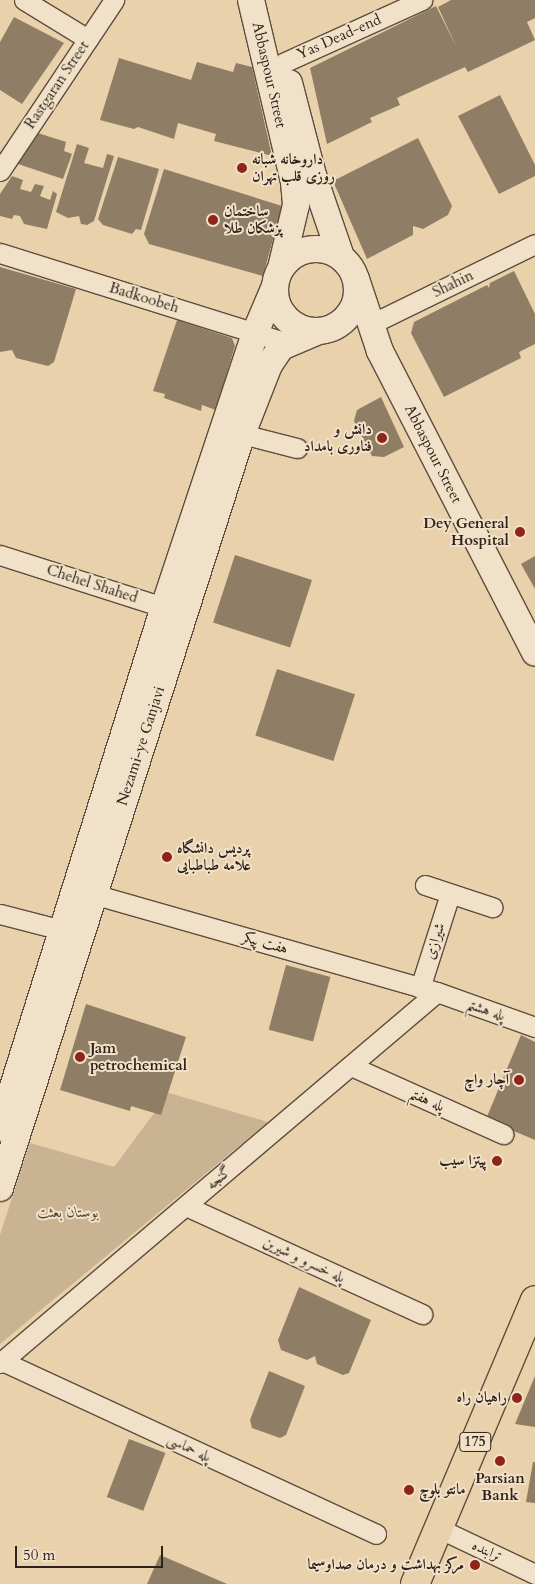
<!DOCTYPE html>
<html>
<head>
<meta charset="utf-8">
<style>
  body { margin:0 }
  #map { position:relative; width:535px; height:1584px; overflow:hidden; background:#e8d1ab; font-family:Cardo,Amiri,serif }
  div>[style] { position:absolute }
  .green>* { inset:0; background:#c9b392 }
  .building>* { inset:0; background:#907d65; transform-origin:0 0 }
  .roads { filter:drop-shadow(1px 0 #5e4d3e) drop-shadow(-1px 0 #5e4d3e) drop-shadow(0 1px #5e4d3e) drop-shadow(0 -1px #5e4d3e) }
  .street>* { height:19px; margin:-9.5px; padding:0 9.5px; transform-origin:9.5px; border-radius:9.5px; background:#f0e1c8 }
  .secondary>* { height:26px; margin:-13px; padding:0 13px; transform-origin:13px; border-radius:13px; background:#f0e1c8 }
  .secondary>.ring { margin:-13px; padding:0; box-sizing:content-box; background:none; border:26px solid #f0e1c8; border-radius:50% }
  .primary>* { height:28px; margin:-14px; padding:0 14px; transform-origin:14px; border-radius:14px; background:#e8d1ab }
  .dots>* { width:14px; height:14px; translate:-50% -50%; box-sizing:border-box; border:2px solid #f0e1c8; border-radius:50% }
  span { translate:-50% -50%; white-space:nowrap; text-align:center; line-height:1.15; -webkit-text-stroke:4px #f0e1c8; paint-order:stroke }
  .shield-label span { padding:1px 4px; background:#f0e1c8; border:1px solid; border-radius:4px; -webkit-text-stroke-width:0 }
  .shield-label { font-size:14px; color:#30211a; font-weight:700 }
  .street-label { font-size:15px; color:#30211a }
  .poi-label { font-size:15px; color:#30211a; font-weight:700 }
  .left { translate:0 -50%; text-align:left }
  .right { translate:-100% -50%; text-align:right }
  .park-label { font-size:15px; color:#564638; font-style:italic }
  .scale { position:absolute; left:15px; top:1546px; width:148px; height:22px; box-sizing:border-box; border:2px solid #30211a; border-top:0; padding-left:6px; font-size:15px; line-height:18px; white-space:nowrap; color:#30211a; -webkit-text-stroke:4px #f0e1c8; paint-order:stroke }
</style>
</head>
<body>
<div id="map">
  <div class="green">
    <div style="clip-path:polygon(169px 1093px,268px 1122px,0 1344px,0 1235px,30px 1143px,114px 1167px)"></div>
  </div>
  <div class="building">
    <div style="clip-path:polygon(451px 0,535px 0,535px 18px,527px 22px,535px 40px,468px 72px,465px 67px,397px 98px,400px 105px,370px 118px,372px 122px,327px 144px,310px 68px,436px 6px,457px 48px,438px 7px)"></div>
    <div style="clip-path:polygon(14px 17px,64px 43px,22px 104px,0 90px,0 42px)"></div>
    <div style="clip-path:polygon(119px 58px,191px 80px,197px 62px,233px 72px,236px 63px,252px 67px,272px 156px,214px 141px,216px 134px,178px 123px,174px 139px,138px 127px,134px 129px,100px 120px)"></div>
    <div style="clip-path:polygon(500px 95px,535px 165px,535px 176px,499px 194px,458px 116px)"></div>
    <div style="clip-path:polygon(38px 133px,66px 142px,64px 151px,72px 154px,63px 179px,18px 164px)"></div>
    <div style="clip-path:polygon(418px 138px,452px 206px,448px 215px,423px 229px,413px 226px,413px 235px,367px 259px,333px 181px)"></div>
    <div style="clip-path:polygon(77px 144px,89px 148px,84px 163px,103px 168px,107px 154px,114px 156px,94px 221px,87px 225px,81px 224px,79px 216px,68px 218px,56px 212px)"></div>
    <div style="clip-path:polygon(118px 157px,159px 169px,141px 230px,136px 229px,132px 234px,103px 225px,98px 219px)"></div>
    <div style="clip-path:polygon(164px 169px,282px 206px,263px 276px,149px 244px,144px 234px)"></div>
    <div style="clip-path:polygon(12px 176px,23px 180px,20px 189px,31px 192px,35px 184px,44px 186px,40px 196px,50px 200px,53px 191px,57px 194px,47px 229px,24px 224px,20px 216px,14px 215px,12px 219px,0 216px,0 194px)"></div>
    <div style="clip-path:polygon(0 267px,76px 289px,54px 362px,48px 366px,16px 358px,12px 350px,0 352px)"></div>
    <div style="clip-path:polygon(514px 271px,535px 314px,535px 344px,519px 352px,521px 358px,444px 397px,411px 333px,414px 322px,487px 285px,489px 288px,490px 283px)"></div>
    <div style="clip-path:polygon(177px 320px,232px 338px,235px 346px,216px 410px,202px 405px,201px 411px,164px 398px,165px 394px,153px 391px)"></div>
    <div style="clip-path:polygon(381px 397px,404px 447px,384px 457px,372px 456px,354px 421px,357px 410px)"></div>
    <div style="left:235px;top:555px;width:81px;height:71px;rotate:18deg"></div>
    <div style="clip-path:polygon(535px 556px,535px 589px,521px 564px)"></div>
    <div style="left:277px;top:669px;width:82px;height:70px;rotate:18deg"></div>
    <div style="left:286px;top:965px;width:46px;height:67px;rotate:15deg"></div>
    <div style="clip-path:polygon(86px 1004px,186px 1037px,161px 1115px,131px 1106px,130px 1111px,60px 1090px)"></div>
    <div style="clip-path:polygon(521px 1035px,535px 1042px,535px 1140px,486px 1119px)"></div>
    <div style="clip-path:polygon(299px 1287px,371px 1320px,349px 1373px,343px 1375px,317px 1364px,315px 1356px,307px 1360px,281px 1350px,278px 1340px)"></div>
    <div style="clip-path:polygon(269px 1371px,305px 1386px,286px 1435px,280px 1438px,252px 1428px,250px 1420px)"></div>
    <div style="clip-path:polygon(535px 1376px,535px 1427px,515px 1424px)"></div>
    <div style="left:129px;top:1439px;width:39px;height:62px;rotate:21deg"></div>
    <div style="clip-path:polygon(533px 1462px,535px 1462px,535px 1503px,526px 1502px)"></div>
    <div style="clip-path:polygon(160px 1555px,195px 1570px,227px 1584px,147px 1584px)"></div>
  </div>
  <div class="roads">
    <div class="street">
      <div style="left:24px;top:0;width:75px;rotate:31.4deg"></div>
      <div style="left:283px;top:63px;width:153px;rotate:-24.4deg"></div>
      <div style="left:0;top:171px;width:206px;rotate:-56.3deg"></div>
      <div style="left:0;top:253px;width:301px;rotate:17.4deg"></div>
      <div style="left:371px;top:324px;width:182px;rotate:-26deg"></div>
      <div style="left:242px;top:434px;width:57px;rotate:14.3deg"></div>
      <div style="left:0;top:555px;width:185px;rotate:17.7deg"></div>
      <div style="left:425px;top:885px;width:71px;rotate:18.2deg"></div>
      <div style="left:93px;top:894px;width:358px;rotate:15.9deg"></div>
      <div style="left:437px;top:992px;width:104px;rotate:19.7deg"></div>
      <div style="left:0;top:914px;width:64px;rotate:14.5deg"></div>
      <div style="left:420px;top:988px;width:99px;rotate:-72.3deg"></div>
      <div style="left:351px;top:1066px;width:167px;rotate:24.1deg"></div>
      <div style="left:186px;top:1206px;width:260px;rotate:24.6deg"></div>
      <div style="left:2px;top:1361px;width:412px;rotate:24.8deg"></div>
      <div style="left:0;top:1363px;width:573px;rotate:-40.33deg"></div>
      <div style="left:438px;top:1528px;width:107px;rotate:25.4deg"></div>
    </div>
    <div class="secondary">
      <div style="left:251px;top:0;width:187px;rotate:76.7deg"></div>
      <div style="left:294px;top:182px;width:23px;rotate:85deg"></div>
      <div style="left:296px;top:205px;width:65px;rotate:103.4deg"></div>
      <div style="left:289px;top:83px;width:95px;rotate:75.4deg"></div>
      <div style="left:313px;top:175px;width:87px;rotate:71.1deg"></div>
      <div class="ring" style="left:275px;top:249px;width:56px;height:56px"></div>
      <div style="left:356px;top:279px;width:76px;rotate:71.6deg"></div>
      <div style="left:380px;top:351px;width:339px;rotate:62.8deg"></div>
      <div style="left:0;top:1128px;width:546px;rotate:-72.53deg"></div>
      <div style="left:164px;top:607px;width:289px;rotate:-71.6deg"></div>
      <div style="left:255px;top:333px;width:51px;rotate:-66.9deg"></div>
      <div style="left:0;top:1188px;width:792px;rotate:-72.21deg"></div>
      <div style="left:242px;top:434px;width:74px;rotate:-68.6deg"></div>
      <div style="left:269px;top:365px;width:22px;rotate:-56deg"></div>
      <div style="left:281px;top:347px;width:39px;rotate:-23deg"></div>
    </div>
    <div class="primary">
      <div style="left:415px;top:1584px;width:308px;rotate:-67.1deg"></div>
    </div>
  </div>
  <div class="dots">
    <div style="left:242px;top:168px;background:#8f2418"></div>
    <div style="left:213px;top:220px;background:#8f2418"></div>
    <div style="left:382px;top:438px;background:#8f2418"></div>
    <div style="left:520px;top:532px;background:#8f2418"></div>
    <div style="left:167px;top:857px;background:#8f2418"></div>
    <div style="left:80px;top:1057px;background:#8f2418"></div>
    <div style="left:519px;top:1080px;background:#8f2418"></div>
    <div style="left:497px;top:1161px;background:#8f2418"></div>
    <div style="left:517px;top:1398px;background:#8f2418"></div>
    <div style="left:500px;top:1461px;background:#8f2418"></div>
    <div style="left:409px;top:1490px;background:#8f2418"></div>
    <div style="left:475px;top:1565px;background:#8f2418"></div>
  </div>
  <div class="shield-label">
    <span style="left:475px;top:1442px">175</span>
  </div>
  <div class="street-label">
    <span style="left:339px;top:37px;rotate:-24deg">Yas Dead-end</span>
    <span style="left:269px;top:75px;rotate:77deg">Abbaspour Street</span>
    <span style="left:57px;top:85px;rotate:-56deg">Rastgaran Street</span>
    <span style="left:453px;top:284px;rotate:-26deg">Shahin</span>
    <span style="left:144px;top:298px;rotate:17deg">Badkoobeh</span>
    <span style="left:433px;top:454px;rotate:63deg">Abbaspour Street</span>
    <span style="left:92px;top:584px;rotate:18deg">Chehel Shahed</span>
    <span style="left:141px;top:746px;rotate:-72deg">Nezami-ye Ganjavi</span>
    <span style="left:435px;top:941px;rotate:-72deg">شیرازی</span>
    <span style="left:265px;top:943px;rotate:16deg">هفت پیکر</span>
    <span style="left:486px;top:1010px;rotate:19deg">پله هشتم</span>
    <span style="left:427px;top:1100px;rotate:24deg">پله هفتم</span>
    <span style="left:219px;top:1178px;rotate:-40deg">گنجه</span>
    <span style="left:304px;top:1260px;rotate:25deg">پله خسرو و شیرین</span>
    <span style="left:189px;top:1448px;rotate:25deg">پله حماسی</span>
    <span style="left:487px;top:1551px;rotate:25deg">ترابنده</span>
  </div>
  <div class="poi-label">
    <span class="left" style="left:252px;top:168px">داروخانه شبانه<br>روزی قلب تهران</span>
    <span class="left" style="left:224px;top:220px">ساختمان<br>پزشکان طلا</span>
    <span class="right" style="left:372px;top:438px">دانش و<br>فناوری بامداد</span>
    <span class="right" style="left:509px;top:532px">Dey General<br>Hospital</span>
    <span class="left" style="left:177px;top:857px">پردیس دانشگاه<br>علامه طباطبایی</span>
    <span class="left" style="left:90px;top:1057px">Jam<br>petrochemical</span>
    <span class="right" style="left:509px;top:1080px">آچار واچ</span>
    <span class="right" style="left:487px;top:1161px">پیتزا سیب</span>
    <span class="right" style="left:507px;top:1398px">راهیان راه</span>
    <span style="left:500px;top:1487px">Parsian<br>Bank</span>
    <span class="left" style="left:419px;top:1490px">مانتو بلوچ</span>
    <span class="right" style="left:464px;top:1565px">مرکز بهداشت و درمان صداوسیما</span>
  </div>
  <div class="park-label">
    <span style="left:68px;top:1213px">بوستان بعثت</span>
  </div>
  <div class="scale">50 m</div>
</div>
</body>
</html>
